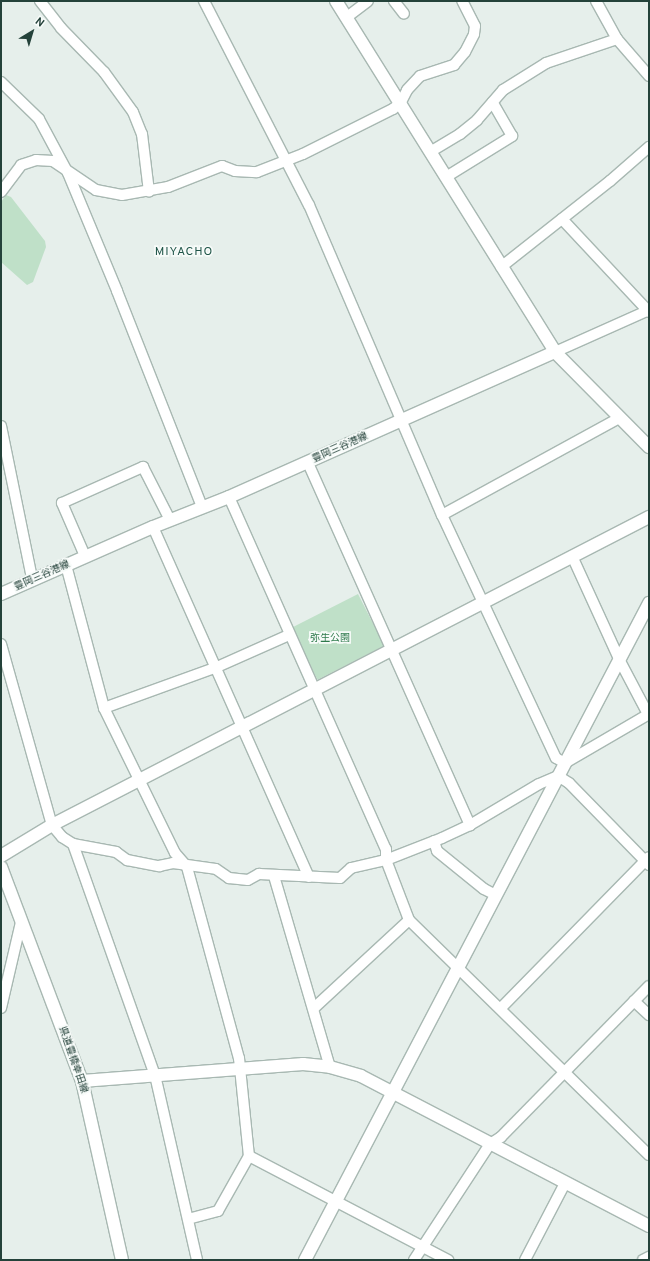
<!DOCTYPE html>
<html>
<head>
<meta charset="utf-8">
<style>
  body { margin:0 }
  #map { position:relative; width:650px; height:1261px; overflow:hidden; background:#e6efeb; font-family:Overpass,"Noto Sans JP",sans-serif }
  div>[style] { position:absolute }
  .green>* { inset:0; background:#bfe0c8; transform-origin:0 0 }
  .roads { filter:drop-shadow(1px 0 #a8b8b2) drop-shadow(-1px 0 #a8b8b2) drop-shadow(0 1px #a8b8b2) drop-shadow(0 -1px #a8b8b2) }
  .minor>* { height:10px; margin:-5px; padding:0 5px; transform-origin:5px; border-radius:5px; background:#fff }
  .tertiary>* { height:12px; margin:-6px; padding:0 6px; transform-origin:6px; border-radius:6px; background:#fff }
  .secondary>* { height:12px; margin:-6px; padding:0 6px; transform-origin:6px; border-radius:6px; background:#fff }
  span { translate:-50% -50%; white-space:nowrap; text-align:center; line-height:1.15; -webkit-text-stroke:3.5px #f7fbf9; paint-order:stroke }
  .street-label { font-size:10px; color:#24423a }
  .park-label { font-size:10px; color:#2d7a4b }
  .quarter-label { font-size:12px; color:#1f5548; letter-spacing:1px }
  .frame { position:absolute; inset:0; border:2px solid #24423a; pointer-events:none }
  .north { position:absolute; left:12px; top:12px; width:40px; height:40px; -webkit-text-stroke:3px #f7fbf9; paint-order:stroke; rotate:38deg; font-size:11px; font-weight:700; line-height:16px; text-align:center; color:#24423a }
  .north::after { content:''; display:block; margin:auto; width:14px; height:18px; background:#24423a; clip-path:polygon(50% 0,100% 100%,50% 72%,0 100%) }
</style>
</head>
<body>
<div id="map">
  <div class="green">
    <div style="clip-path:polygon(6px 195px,11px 197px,45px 241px,46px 247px,33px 282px,27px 285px,1px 262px,1px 202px)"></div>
    <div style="left:358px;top:594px;width:58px;height:75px;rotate:63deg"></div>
  </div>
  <div class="roads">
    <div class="minor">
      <div style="left:40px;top:1px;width:34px;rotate:52deg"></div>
      <div style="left:61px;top:28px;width:62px;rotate:45.7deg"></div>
      <div style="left:104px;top:72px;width:49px;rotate:54.1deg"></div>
      <div style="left:133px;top:112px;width:24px;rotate:68deg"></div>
      <div style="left:142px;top:134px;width:58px;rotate:83.1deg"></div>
      <div style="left:204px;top:1px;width:229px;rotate:62.8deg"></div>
      <div style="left:309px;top:205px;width:337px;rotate:66.8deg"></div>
      <div style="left:442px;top:515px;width:268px;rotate:64.9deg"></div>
      <div style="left:556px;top:758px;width:10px;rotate:29deg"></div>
      <div style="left:565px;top:763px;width:97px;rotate:-30.3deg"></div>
      <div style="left:394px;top:1px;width:16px;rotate:52deg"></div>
      <div style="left:596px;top:1px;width:43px;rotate:61.1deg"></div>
      <div style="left:617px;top:39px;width:49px;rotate:49.1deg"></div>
      <div style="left:347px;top:17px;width:26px;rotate:-37deg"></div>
      <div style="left:1px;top:82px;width:53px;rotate:44.2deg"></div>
      <div style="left:39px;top:119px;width:61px;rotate:61.8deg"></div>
      <div style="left:68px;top:173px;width:128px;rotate:67.4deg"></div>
      <div style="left:117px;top:291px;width:232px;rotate:68.5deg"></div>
      <div style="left:430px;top:152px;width:35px;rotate:-31deg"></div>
      <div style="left:460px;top:134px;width:22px;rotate:-39deg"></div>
      <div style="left:477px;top:120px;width:40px;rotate:-49deg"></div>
      <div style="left:503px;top:90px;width:51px;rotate:-32.1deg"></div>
      <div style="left:546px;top:63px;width:75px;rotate:-18.7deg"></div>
      <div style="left:446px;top:177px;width:78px;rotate:-31.8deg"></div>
      <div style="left:512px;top:136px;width:39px;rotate:-120deg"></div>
      <div style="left:1px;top:192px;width:34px;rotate:-53deg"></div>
      <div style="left:21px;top:165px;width:16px;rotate:-18deg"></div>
      <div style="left:36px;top:160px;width:17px;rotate:3deg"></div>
      <div style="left:53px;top:161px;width:52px;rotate:34deg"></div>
      <div style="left:96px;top:190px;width:26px;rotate:11deg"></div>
      <div style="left:122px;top:195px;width:47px;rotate:-9.9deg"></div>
      <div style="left:168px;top:187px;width:58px;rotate:-21.3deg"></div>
      <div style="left:222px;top:166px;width:14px;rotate:21deg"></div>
      <div style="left:235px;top:171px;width:22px;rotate:3deg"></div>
      <div style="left:257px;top:172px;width:49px;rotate:-21.4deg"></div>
      <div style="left:303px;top:154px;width:101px;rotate:-26.6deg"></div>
      <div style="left:393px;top:109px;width:11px;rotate:-41deg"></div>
      <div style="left:401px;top:102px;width:13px;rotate:-63deg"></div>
      <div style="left:407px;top:90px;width:19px;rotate:-47deg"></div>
      <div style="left:420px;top:76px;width:36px;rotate:-18deg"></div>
      <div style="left:454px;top:65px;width:17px;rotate:-50deg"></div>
      <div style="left:465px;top:52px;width:20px;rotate:-63deg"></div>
      <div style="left:474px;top:34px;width:8px;rotate:-83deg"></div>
      <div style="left:475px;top:26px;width:28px;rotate:-117deg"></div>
      <div style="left:562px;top:219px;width:127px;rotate:46.9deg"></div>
      <div style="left:501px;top:267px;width:139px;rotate:-38.3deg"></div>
      <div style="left:610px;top:181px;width:52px;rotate:-41.1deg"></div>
      <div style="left:555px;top:352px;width:103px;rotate:-24.1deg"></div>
      <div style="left:1px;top:426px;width:156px;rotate:78.5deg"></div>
      <div style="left:308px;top:463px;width:397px;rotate:65.9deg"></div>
      <div style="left:229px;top:497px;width:385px;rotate:66deg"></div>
      <div style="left:386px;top:849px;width:11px;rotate:90deg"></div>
      <div style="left:386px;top:860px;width:64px;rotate:69deg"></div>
      <div style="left:409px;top:920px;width:336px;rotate:44.4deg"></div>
      <div style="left:442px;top:515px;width:202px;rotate:-28.7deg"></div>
      <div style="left:153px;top:527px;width:383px;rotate:66deg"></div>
      <div style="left:85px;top:556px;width:58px;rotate:-113.5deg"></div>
      <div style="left:62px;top:503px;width:89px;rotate:-24deg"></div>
      <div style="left:143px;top:467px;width:59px;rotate:63deg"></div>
      <div style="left:572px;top:556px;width:115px;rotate:65.4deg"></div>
      <div style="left:620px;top:661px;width:60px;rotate:62.2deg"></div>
      <div style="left:66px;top:565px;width:148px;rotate:75.1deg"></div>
      <div style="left:104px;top:708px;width:161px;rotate:63.9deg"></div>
      <div style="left:175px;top:853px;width:18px;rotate:49deg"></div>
      <div style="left:187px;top:867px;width:198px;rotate:74.8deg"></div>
      <div style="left:239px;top:1058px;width:99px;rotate:84.2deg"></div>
      <div style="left:249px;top:1156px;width:63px;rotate:119.4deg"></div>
      <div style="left:218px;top:1211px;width:31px;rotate:165deg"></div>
      <div style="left:1px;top:644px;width:188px;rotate:74.3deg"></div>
      <div style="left:52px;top:825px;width:16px;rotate:50deg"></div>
      <div style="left:62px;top:837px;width:13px;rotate:32deg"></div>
      <div style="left:73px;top:844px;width:44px;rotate:10.5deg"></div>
      <div style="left:116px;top:852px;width:14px;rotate:36deg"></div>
      <div style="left:127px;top:860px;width:33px;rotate:11deg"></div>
      <div style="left:159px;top:866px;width:14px;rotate:-12deg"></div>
      <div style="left:173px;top:863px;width:43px;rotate:7.9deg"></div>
      <div style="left:216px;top:869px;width:16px;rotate:35deg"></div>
      <div style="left:229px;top:878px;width:19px;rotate:6deg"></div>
      <div style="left:248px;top:880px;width:13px;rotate:-29deg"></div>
      <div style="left:259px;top:874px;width:81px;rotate:2.8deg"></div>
      <div style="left:340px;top:878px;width:15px;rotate:-42deg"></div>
      <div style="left:351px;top:868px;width:36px;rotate:-13deg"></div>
      <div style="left:386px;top:860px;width:60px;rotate:-21.4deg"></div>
      <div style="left:442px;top:838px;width:31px;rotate:-25deg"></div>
      <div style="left:470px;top:825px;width:80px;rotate:-30.7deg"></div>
      <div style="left:539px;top:784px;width:21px;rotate:-23deg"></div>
      <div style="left:558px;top:776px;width:13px;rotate:32deg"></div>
      <div style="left:569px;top:783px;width:115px;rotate:45.7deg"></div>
      <div style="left:104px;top:708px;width:120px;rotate:-19.9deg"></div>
      <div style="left:217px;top:667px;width:79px;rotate:-24deg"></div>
      <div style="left:434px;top:841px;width:10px;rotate:73deg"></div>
      <div style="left:437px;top:851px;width:60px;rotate:39deg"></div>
      <div style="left:484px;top:889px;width:13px;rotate:27deg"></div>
      <div style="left:73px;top:844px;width:245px;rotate:70.5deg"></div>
      <div style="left:155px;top:1075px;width:190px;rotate:77.2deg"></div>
      <div style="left:274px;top:876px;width:199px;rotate:73.7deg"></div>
      <div style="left:634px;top:1001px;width:21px;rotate:43deg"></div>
      <div style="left:1px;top:1008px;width:88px;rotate:-76.9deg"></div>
      <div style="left:314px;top:1008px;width:129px;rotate:-42.8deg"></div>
      <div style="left:501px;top:1008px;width:211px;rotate:-45.6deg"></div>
      <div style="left:249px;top:1156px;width:225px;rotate:27.6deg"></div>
      <div style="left:414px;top:1260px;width:139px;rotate:-56.8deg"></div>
      <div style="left:490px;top:1144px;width:13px;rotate:-32deg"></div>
      <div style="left:501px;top:1137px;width:211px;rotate:-45.6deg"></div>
      <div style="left:525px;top:1260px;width:87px;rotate:-62.5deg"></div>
      <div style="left:643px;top:1260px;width:7px;rotate:-27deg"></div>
    </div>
    <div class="tertiary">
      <div style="left:336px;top:1px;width:414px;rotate:58deg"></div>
      <div style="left:1px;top:856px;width:60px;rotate:-31.3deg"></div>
      <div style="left:52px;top:825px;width:672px;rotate:-27.29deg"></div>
      <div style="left:82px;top:1081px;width:222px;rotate:-4.4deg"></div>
      <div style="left:303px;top:1064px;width:27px;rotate:6deg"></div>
      <div style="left:330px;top:1067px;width:32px;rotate:16deg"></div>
      <div style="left:361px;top:1076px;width:325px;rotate:27.5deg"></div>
      <div style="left:305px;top:1260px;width:742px;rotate:-62.36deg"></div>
    </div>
    <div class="secondary">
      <div style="left:1px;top:594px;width:166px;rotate:-23.8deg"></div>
      <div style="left:153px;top:527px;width:82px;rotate:-21.5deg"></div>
      <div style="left:229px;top:497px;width:357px;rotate:-24deg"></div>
      <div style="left:555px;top:352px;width:134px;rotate:45.3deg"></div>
      <div style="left:1px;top:867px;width:229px;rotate:69.3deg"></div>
      <div style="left:82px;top:1081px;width:183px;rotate:77.4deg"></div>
    </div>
  </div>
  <div class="street-label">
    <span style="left:340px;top:448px;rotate:-24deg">豊岡三谷港線</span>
    <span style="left:42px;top:576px;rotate:-24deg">豊岡三谷港線</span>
    <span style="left:73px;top:1060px;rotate:71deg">県道豊橋幸田線</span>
  </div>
  <div class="park-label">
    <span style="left:330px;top:639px">弥生公園</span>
  </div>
  <div class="quarter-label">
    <span style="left:184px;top:253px">MIYACHO</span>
  </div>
  <div class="frame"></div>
  <div class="north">N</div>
</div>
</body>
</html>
